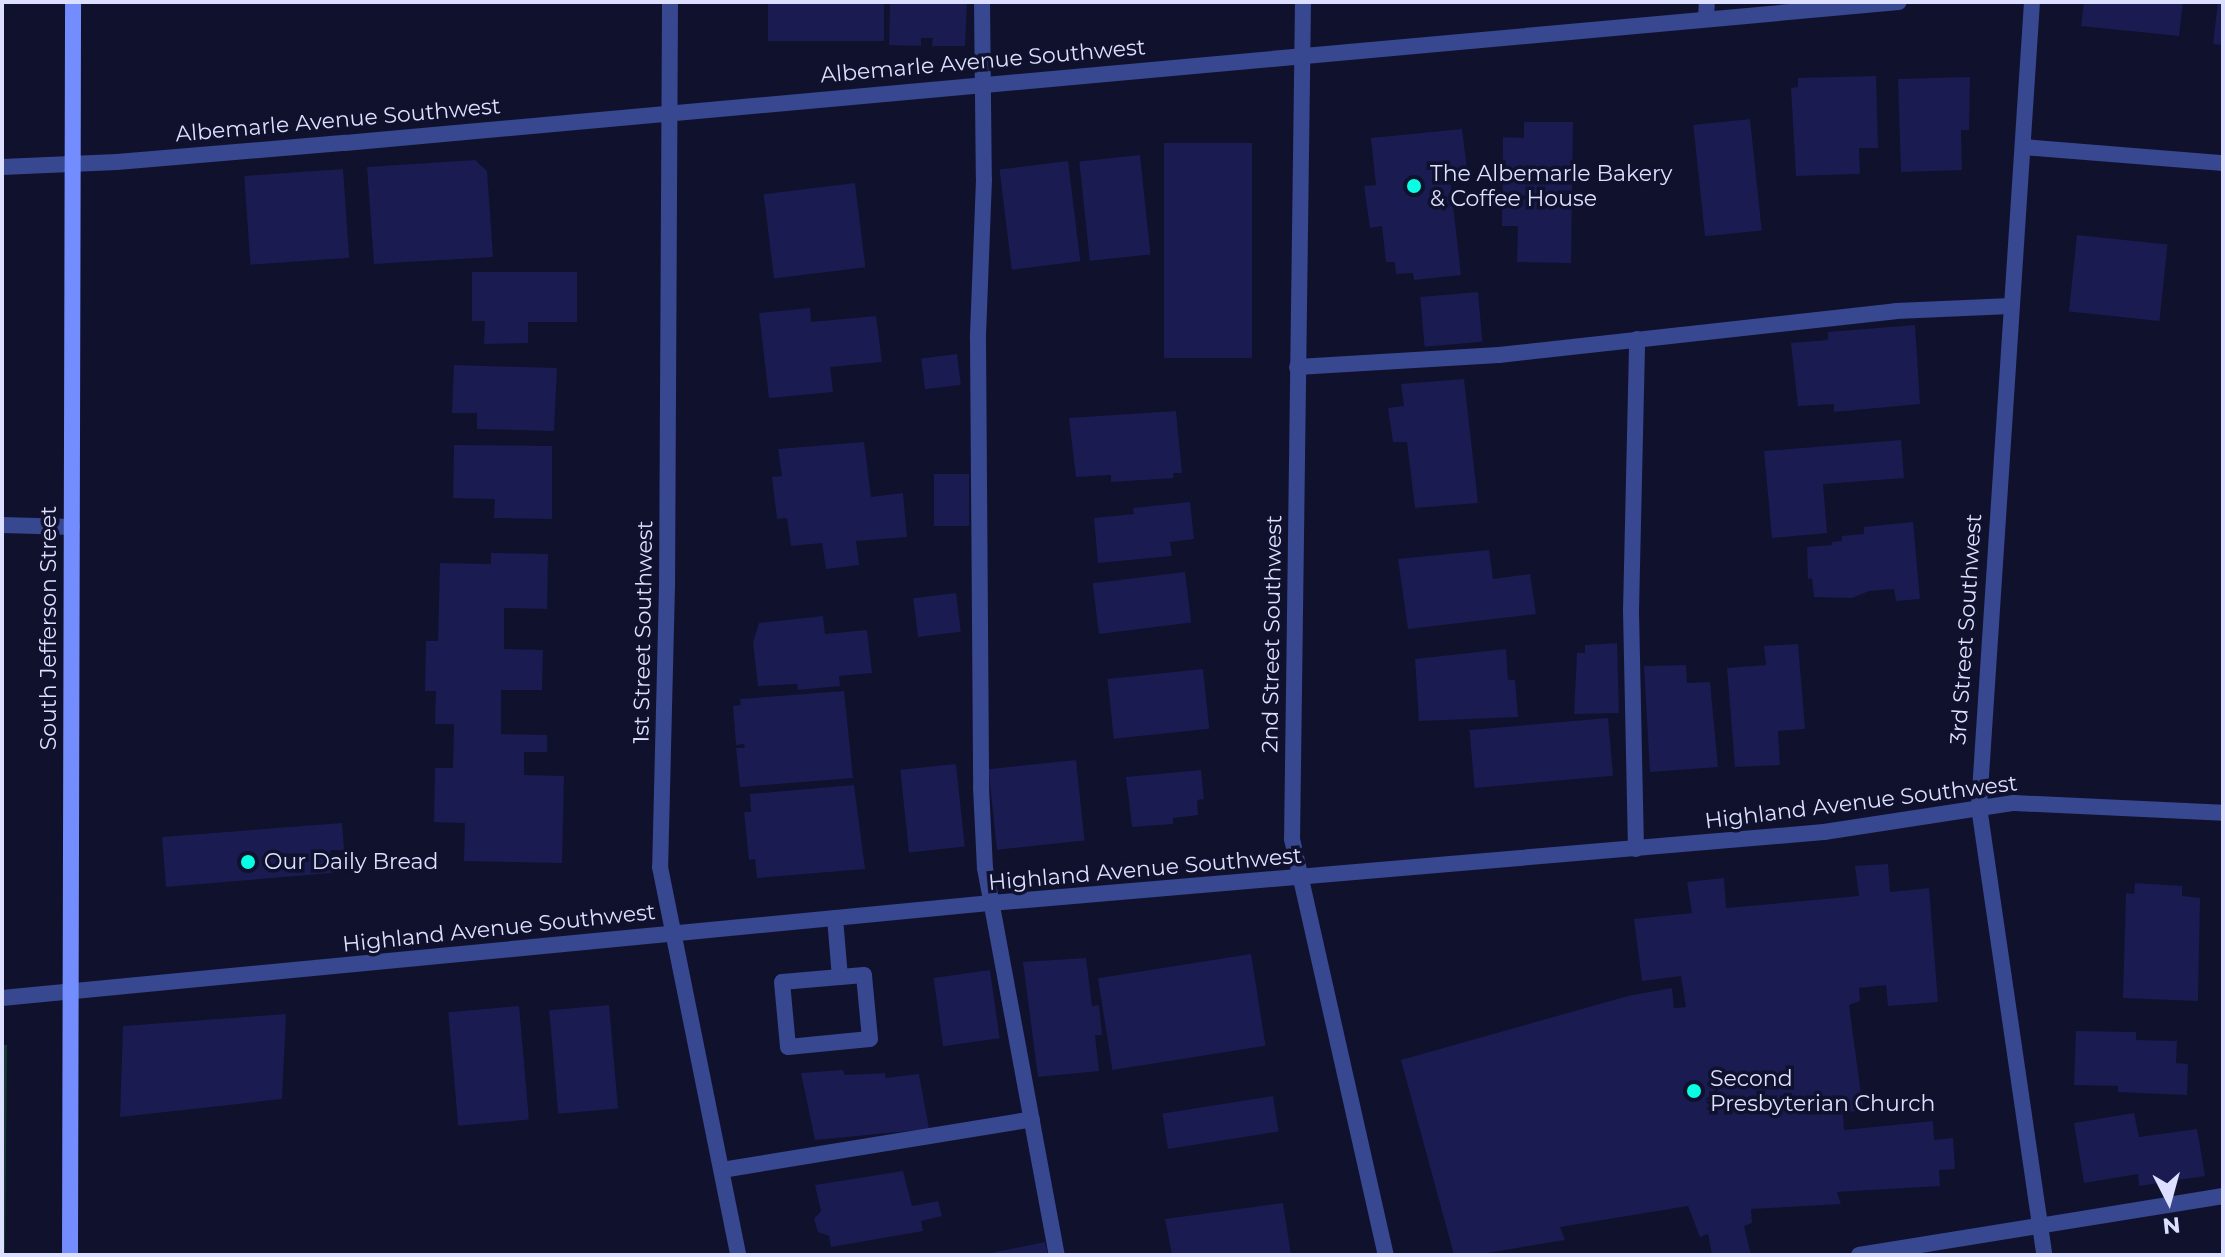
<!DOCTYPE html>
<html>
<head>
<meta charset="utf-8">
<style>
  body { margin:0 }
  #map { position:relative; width:2225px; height:1257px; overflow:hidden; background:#10112d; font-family:Montserrat,sans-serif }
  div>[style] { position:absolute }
  .green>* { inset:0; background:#12382f }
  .building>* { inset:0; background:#1a1b50; transform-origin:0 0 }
  .service>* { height:16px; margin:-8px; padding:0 8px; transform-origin:8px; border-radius:8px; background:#374790 }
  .minor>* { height:16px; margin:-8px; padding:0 8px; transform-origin:8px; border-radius:8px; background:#374790 }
  .secondary>* { height:16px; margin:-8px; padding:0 8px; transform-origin:8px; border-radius:8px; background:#738dff }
  .dots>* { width:22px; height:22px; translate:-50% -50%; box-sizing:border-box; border:4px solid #10112d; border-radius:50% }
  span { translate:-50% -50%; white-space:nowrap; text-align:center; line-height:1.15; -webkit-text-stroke:7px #10112d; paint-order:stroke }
  .street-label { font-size:22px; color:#dcdfff }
  .poi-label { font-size:22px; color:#dcdfff }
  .left { translate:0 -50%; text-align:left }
  .frame { position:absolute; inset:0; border:4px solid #dcdfff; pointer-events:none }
  .north { position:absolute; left:2129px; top:1161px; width:80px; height:80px; -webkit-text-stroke:6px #10112d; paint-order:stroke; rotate:174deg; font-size:22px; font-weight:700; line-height:32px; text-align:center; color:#dcdfff }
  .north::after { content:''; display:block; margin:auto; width:28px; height:36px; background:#dcdfff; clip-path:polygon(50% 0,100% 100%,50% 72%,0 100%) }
</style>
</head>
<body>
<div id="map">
  <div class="green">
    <div style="clip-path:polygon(2px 1045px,7px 1045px,5px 1255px,2px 1255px)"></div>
  </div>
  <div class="building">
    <div style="left:768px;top:2px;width:116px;height:39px"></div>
    <div style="clip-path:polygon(890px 2px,967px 2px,965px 46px,932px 46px,933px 38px,921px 38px,921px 46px,889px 45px)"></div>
    <div style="clip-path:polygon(2084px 2px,2183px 2px,2179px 36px,2081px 26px)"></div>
    <div style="clip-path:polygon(2218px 2px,2223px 2px,2223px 45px,2213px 44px)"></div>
    <div style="clip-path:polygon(1876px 76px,1878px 148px,1859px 148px,1860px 174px,1796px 176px,1791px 88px,1798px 87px,1798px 78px)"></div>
    <div style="clip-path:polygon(1970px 77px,1969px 130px,1961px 130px,1962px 170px,1901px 172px,1898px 79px)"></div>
    <div style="left:1750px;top:119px;width:112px;height:57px;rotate:84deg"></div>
    <div style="clip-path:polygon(1524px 122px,1573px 122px,1571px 263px,1517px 262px,1518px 226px,1502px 226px,1503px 137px,1524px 138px)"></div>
    <div style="clip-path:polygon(1462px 129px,1468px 177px,1450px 179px,1461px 275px,1414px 280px,1413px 273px,1396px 274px,1395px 262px,1386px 262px,1382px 226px,1370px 228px,1364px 186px,1376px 185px,1371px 138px)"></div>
    <div style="left:1164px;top:143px;width:88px;height:215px"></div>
    <div style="left:1140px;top:155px;width:100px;height:61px;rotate:84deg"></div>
    <div style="clip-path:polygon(475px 160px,487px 171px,493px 257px,374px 264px,367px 167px)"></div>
    <div style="left:1068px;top:161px;width:101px;height:69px;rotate:83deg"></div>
    <div style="left:343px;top:169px;width:89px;height:99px;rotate:86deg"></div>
    <div style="left:855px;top:183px;width:85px;height:92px;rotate:83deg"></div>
    <div style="left:2077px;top:235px;width:91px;height:77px;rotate:6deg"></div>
    <div style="clip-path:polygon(472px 272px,577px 272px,577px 322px,528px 322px,528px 343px,484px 344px,485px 321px,472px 321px)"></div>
    <div style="left:1478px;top:292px;width:50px;height:58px;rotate:85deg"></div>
    <div style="clip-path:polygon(810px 308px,811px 322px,876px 316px,882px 362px,830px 367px,833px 392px,769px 398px,759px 313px)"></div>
    <div style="clip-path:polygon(1915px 325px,1920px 404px,1834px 412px,1834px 404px,1798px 406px,1791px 343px,1828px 340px,1828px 332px)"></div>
    <div style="left:957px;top:354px;width:31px;height:36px;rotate:83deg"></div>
    <div style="clip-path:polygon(454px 365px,557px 368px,554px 431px,477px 429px,477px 413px,452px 413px)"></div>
    <div style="clip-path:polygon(1464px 379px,1478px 503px,1415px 508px,1407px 442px,1393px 442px,1388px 408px,1404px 406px,1401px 384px)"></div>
    <div style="clip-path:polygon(1176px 411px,1182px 473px,1173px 473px,1174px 478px,1111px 482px,1111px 475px,1076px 477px,1069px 418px)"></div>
    <div style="clip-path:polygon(1901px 440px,1904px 478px,1823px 484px,1827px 533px,1772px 538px,1764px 451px)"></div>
    <div style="clip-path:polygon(864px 442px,871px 497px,903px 493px,907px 537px,856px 541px,859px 565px,826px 569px,822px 543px,791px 546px,787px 518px,777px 519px,772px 477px,782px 476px,778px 449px)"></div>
    <div style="clip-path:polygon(454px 445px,552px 446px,552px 519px,494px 518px,495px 499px,453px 498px)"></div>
    <div style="left:934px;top:474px;width:35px;height:52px"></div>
    <div style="clip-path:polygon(1190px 502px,1194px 539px,1170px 542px,1172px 556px,1098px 563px,1094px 518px,1134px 514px,1133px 508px)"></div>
    <div style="clip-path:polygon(1913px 522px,1920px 599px,1896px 601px,1894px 589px,1869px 591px,1852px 598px,1814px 597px,1812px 578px,1808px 579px,1807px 547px,1832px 545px,1832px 542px,1842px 541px,1842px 536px,1864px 534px,1864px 527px)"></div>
    <div style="clip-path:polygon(1489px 550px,1493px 579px,1530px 574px,1536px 614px,1408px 629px,1398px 559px)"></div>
    <div style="clip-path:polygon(491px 553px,548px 554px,547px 609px,504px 608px,504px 649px,543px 650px,542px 690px,501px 690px,501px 734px,547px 735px,547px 752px,524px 752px,524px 775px,564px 776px,562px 863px,464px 861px,465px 823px,434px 822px,435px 768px,453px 768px,454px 724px,435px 724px,436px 691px,425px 691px,426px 641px,438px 641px,440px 563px,491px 564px)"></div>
    <div style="left:1185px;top:572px;width:51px;height:93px;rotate:83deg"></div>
    <div style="left:956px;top:593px;width:39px;height:43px;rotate:83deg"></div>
    <div style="clip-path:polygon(823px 616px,825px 634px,867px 630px,872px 673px,839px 676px,840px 686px,798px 690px,797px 684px,758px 686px,753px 642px,759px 623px)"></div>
    <div style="clip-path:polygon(1617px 643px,1619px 713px,1574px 714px,1577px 653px,1585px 653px,1585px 645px)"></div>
    <div style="clip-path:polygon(1798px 644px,1805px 729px,1778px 731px,1780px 765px,1735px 767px,1727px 668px,1766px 665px,1764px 646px)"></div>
    <div style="clip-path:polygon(1506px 649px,1508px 680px,1515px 680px,1518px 717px,1419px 721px,1415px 659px)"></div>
    <div style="clip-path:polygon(1686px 665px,1687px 683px,1710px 682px,1718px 767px,1650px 772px,1644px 666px)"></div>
    <div style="left:1203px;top:669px;width:60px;height:96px;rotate:84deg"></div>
    <div style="clip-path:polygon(844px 691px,853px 778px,740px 787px,736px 748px,745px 748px,744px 744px,736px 745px,733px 706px,741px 705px,740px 699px)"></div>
    <div style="left:1608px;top:718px;width:58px;height:139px;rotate:85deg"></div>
    <div style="left:1076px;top:760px;width:81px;height:88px;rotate:84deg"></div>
    <div style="left:956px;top:764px;width:83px;height:56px;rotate:84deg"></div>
    <div style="clip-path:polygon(1201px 770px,1204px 799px,1197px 800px,1198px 815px,1173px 818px,1173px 824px,1132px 827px,1126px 777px)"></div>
    <div style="clip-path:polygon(854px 785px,865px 869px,757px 878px,755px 859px,749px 860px,744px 812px,751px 812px,750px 794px)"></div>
    <div style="clip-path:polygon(342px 823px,344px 850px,330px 850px,332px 873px,166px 887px,162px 837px)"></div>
    <div style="clip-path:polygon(1888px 864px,1890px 892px,1929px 888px,1938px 1002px,1888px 1006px,1886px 985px,1859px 988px,1860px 1001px,1849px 1005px,1863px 1109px,1843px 1114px,1844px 1130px,1933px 1121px,1934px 1140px,1953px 1138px,1955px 1169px,1939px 1170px,1940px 1186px,1837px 1192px,1841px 1204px,1751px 1209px,1752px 1223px,1744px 1226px,1751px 1255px,1712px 1255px,1708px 1234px,1700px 1237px,1688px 1206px,1560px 1227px,1565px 1240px,1475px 1255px,1454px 1255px,1401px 1060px,1628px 996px,1672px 988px,1674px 1008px,1686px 1007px,1681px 976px,1642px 981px,1634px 919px,1692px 913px,1687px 882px,1724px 878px,1726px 908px,1859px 896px,1855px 866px)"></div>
    <div style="clip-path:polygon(2135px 883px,2182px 886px,2182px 896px,2200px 898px,2198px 1001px,2123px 998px,2126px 893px,2134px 894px)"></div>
    <div style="left:1251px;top:954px;width:93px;height:155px;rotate:81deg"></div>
    <div style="clip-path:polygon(1086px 958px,1092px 1006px,1099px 1005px,1102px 1035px,1095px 1035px,1099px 1071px,1038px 1077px,1023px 962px)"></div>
    <div style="left:990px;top:970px;width:69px;height:57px;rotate:82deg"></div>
    <div style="left:609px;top:1005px;width:104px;height:60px;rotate:85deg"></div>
    <div style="left:519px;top:1006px;width:114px;height:71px;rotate:85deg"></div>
    <div style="clip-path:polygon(286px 1014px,282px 1099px,120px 1117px,123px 1026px)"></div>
    <div style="clip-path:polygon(2076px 1031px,2136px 1032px,2136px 1040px,2177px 1041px,2176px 1063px,2188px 1064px,2187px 1095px,2118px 1092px,2118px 1086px,2074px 1085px)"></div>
    <div style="clip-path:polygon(843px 1070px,845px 1075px,885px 1073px,886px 1078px,919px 1074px,929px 1129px,815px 1140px,801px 1073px)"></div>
    <div style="left:1273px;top:1096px;width:36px;height:112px;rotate:81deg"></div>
    <div style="clip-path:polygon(2134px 1113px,2139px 1137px,2197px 1129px,2205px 1176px,2139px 1186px,2138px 1174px,2084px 1183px,2074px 1123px)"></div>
    <div style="clip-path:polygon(903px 1171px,912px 1206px,938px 1201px,942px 1216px,921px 1221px,923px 1231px,831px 1247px,829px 1236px,818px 1232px,814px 1219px,821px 1211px,815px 1185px)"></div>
    <div style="clip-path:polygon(1283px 1203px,1291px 1255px,1172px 1255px,1165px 1219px)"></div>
    <div style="clip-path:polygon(1045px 1242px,1048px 1255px,986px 1255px,986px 1254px)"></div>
  </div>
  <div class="service">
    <div style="left:982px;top:2px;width:177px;rotate:89.4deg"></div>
    <div style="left:984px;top:179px;width:159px;rotate:92.2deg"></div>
    <div style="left:978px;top:338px;width:449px;rotate:89.6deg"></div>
    <div style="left:981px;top:787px;width:81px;rotate:87.2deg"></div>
    <div style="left:985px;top:868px;width:394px;rotate:79.5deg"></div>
    <div style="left:1706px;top:19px;width:17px;rotate:-87deg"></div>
    <div style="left:1297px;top:367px;width:202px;rotate:-3.4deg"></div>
    <div style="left:1499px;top:355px;width:399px;rotate:-6.3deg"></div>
    <div style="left:1896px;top:311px;width:115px;rotate:-2.5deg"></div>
    <div style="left:2px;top:525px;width:70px;rotate:1.6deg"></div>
    <div style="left:1636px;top:849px;width:238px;rotate:-91.2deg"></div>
    <div style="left:1631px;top:611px;width:272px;rotate:-88.7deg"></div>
    <div style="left:835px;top:918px;width:59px;rotate:85.2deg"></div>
    <div style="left:840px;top:977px;width:58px;rotate:175.1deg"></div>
    <div style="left:782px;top:982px;width:65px;rotate:84.7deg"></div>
    <div style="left:788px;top:1047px;width:82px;rotate:-5.6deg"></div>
    <div style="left:870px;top:1039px;width:64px;rotate:-95.4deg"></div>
    <div style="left:864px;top:975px;width:24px;rotate:175deg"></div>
    <div style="left:722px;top:1170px;width:314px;rotate:-9.3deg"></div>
    <div style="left:1859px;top:1255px;width:369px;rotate:-9.2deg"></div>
  </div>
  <div class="minor">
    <div style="left:670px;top:2px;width:584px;rotate:90.29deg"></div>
    <div style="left:667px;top:586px;width:281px;rotate:91.4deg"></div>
    <div style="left:660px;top:867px;width:396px;rotate:78.6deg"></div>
    <div style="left:1303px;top:2px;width:837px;rotate:90.75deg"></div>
    <div style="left:1292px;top:839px;width:426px;rotate:77.3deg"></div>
    <div style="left:2032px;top:2px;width:807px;rotate:93.77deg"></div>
    <div style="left:1979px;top:807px;width:453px;rotate:81.7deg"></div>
    <div style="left:2023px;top:147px;width:201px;rotate:4.6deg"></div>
    <div style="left:2px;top:167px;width:115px;rotate:-2.5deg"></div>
    <div style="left:117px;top:162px;width:229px;rotate:-4.8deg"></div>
    <div style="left:345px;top:143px;width:1560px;rotate:-5.18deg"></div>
    <div style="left:2px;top:998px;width:994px;rotate:-5.49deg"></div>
    <div style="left:991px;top:903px;width:836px;rotate:-4.87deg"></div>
    <div style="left:1824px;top:832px;width:192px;rotate:-8.7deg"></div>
    <div style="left:2014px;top:803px;width:209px;rotate:2.7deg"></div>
  </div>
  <div class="secondary">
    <div style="left:70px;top:1255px;width:1253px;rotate:-89.86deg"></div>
  </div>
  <div class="dots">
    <div style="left:1414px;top:186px;background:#08ffe3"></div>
    <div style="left:248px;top:862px;background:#08ffe3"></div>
    <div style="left:1694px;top:1091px;background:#08ffe3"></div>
  </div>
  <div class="street-label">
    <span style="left:983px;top:61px;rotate:-5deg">Albemarle Avenue Southwest</span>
    <span style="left:338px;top:120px;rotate:-5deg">Albemarle Avenue Southwest</span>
    <span style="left:49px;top:628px;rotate:-90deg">South Jefferson Street</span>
    <span style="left:1966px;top:629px;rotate:-86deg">3rd Street Southwest</span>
    <span style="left:643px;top:632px;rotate:-89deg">1st Street Southwest</span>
    <span style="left:1272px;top:634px;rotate:-89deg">2nd Street Southwest</span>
    <span style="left:1861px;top:802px;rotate:-7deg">Highland Avenue Southwest</span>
    <span style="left:1145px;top:869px;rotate:-5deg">Highland Avenue Southwest</span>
    <span style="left:499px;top:928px;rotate:-6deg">Highland Avenue Southwest</span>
  </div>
  <div class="poi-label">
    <span class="left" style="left:1430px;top:186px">The Albemarle Bakery<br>&amp; Coffee House</span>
    <span class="left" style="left:264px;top:862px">Our Daily Bread</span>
    <span class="left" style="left:1710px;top:1091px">Second<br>Presbyterian Church</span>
  </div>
  <div class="frame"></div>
  <div class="north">N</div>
</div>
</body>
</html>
